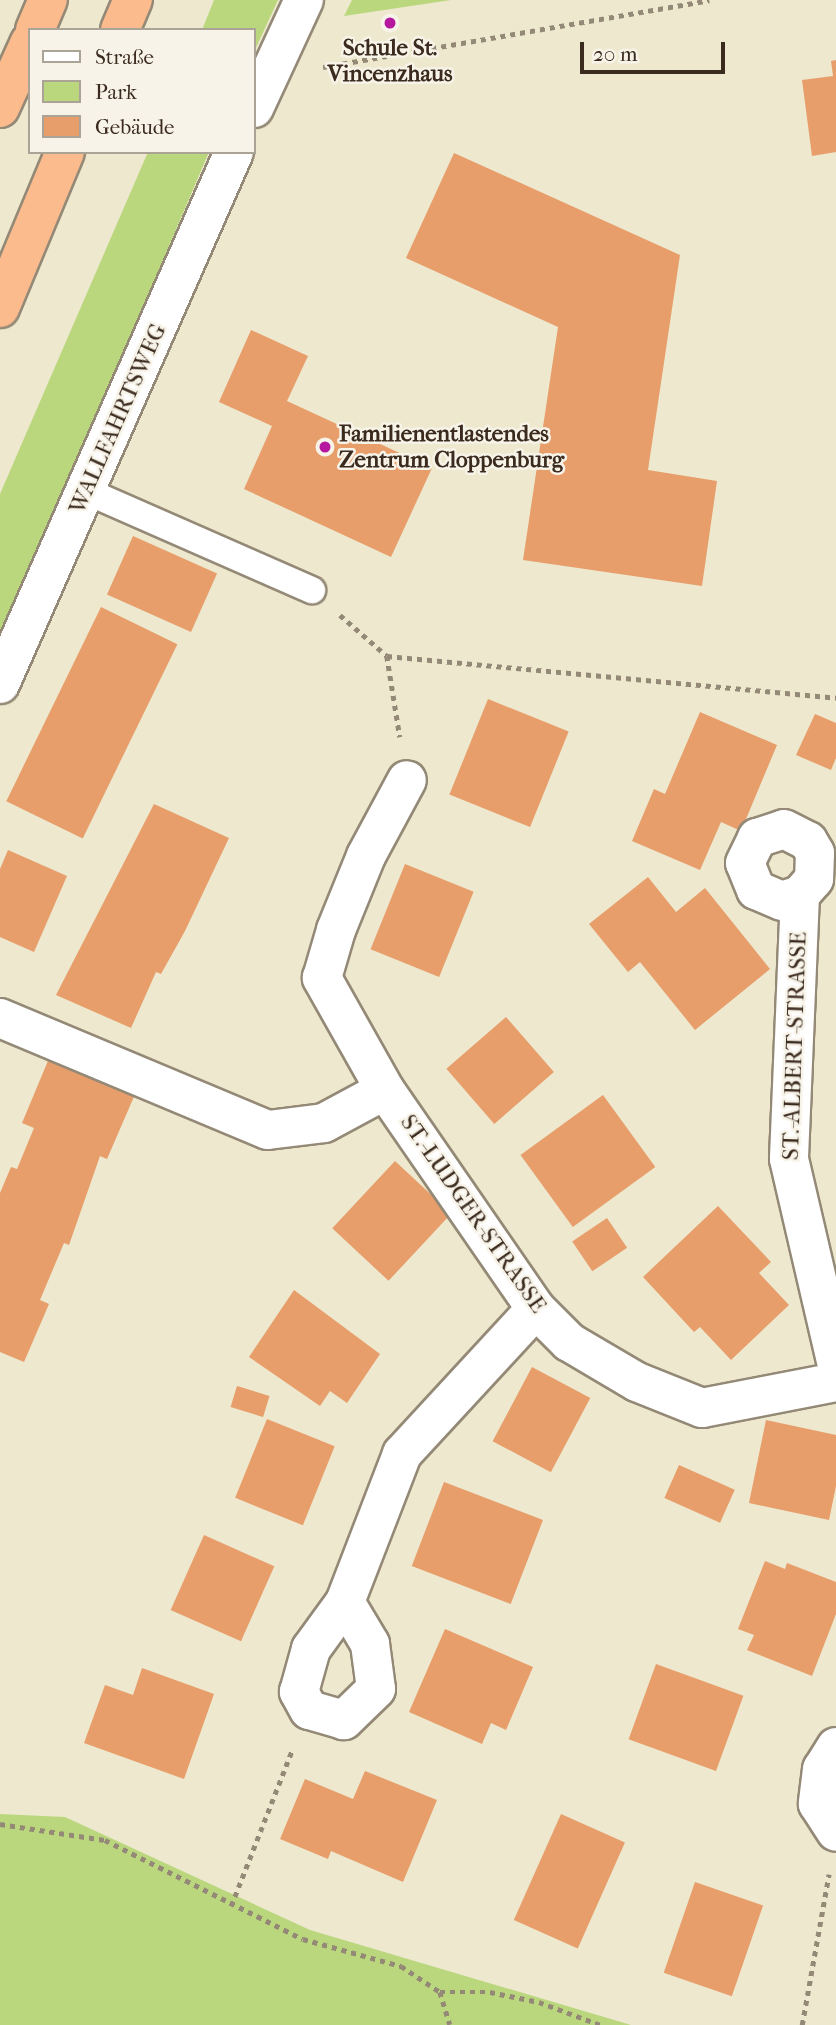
<!DOCTYPE html>
<html>
<head>
<meta charset="utf-8">
<style>
  body { margin:0 }
  #map { position:relative; width:836px; height:2025px; overflow:hidden; background:#ede8ce; font-family:"IM FELL French Canon",serif }
  div>[style] { position:absolute }
  .green>* { inset:0; background:#bad77d }
  .building>* { inset:0; background:#e79e6b; transform-origin:0 0 }
  .path>* { height:4.5px; margin-top:-2.25px; transform-origin:0; background:repeating-linear-gradient(90deg,#948976 0 5px,transparent 0 10px) }
  .roads { filter:drop-shadow(2px 0 #948976) drop-shadow(-2px 0 #948976) drop-shadow(0 2px #948976) drop-shadow(0 -2px #948976) }
  .service>* { height:26px; margin:-13px; padding:0 13px; transform-origin:13px; border-radius:13px; background:#fff }
  .minor>* { height:38px; margin:-19px; padding:0 19px; transform-origin:19px; border-radius:19px; background:#fff }
  .trunk>* { height:38px; margin:-19px; padding:0 19px; transform-origin:19px; border-radius:19px; background:#fbbb8d }
  .dots>* { width:19px; height:19px; translate:-50% -50%; box-sizing:border-box; border:4px solid #f7f3e8; border-radius:50% }
  span { translate:-50% -50%; white-space:nowrap; text-align:center; line-height:1.15; -webkit-text-stroke:5px #f7f3e8; paint-order:stroke }
  .poi-label { font-size:23px; color:#3b2a1e; font-weight:700 }
  .left { translate:0 -50%; text-align:left }
  .street-label { font-size:23px; color:#3b2a1e }
  .legend { position:absolute; left:28px; top:28px; width:228px; height:126px; box-sizing:border-box; background:#f7f3e8; border:2px solid #aca397; margin:0; padding:9px 12px; list-style:none; font-size:21px; color:#3b2a1e }
  .legend li { display:flex; align-items:center; gap:14px; height:35px }
  .legend b { width:35px; border:2px solid #aca397 }
  .scale { position:absolute; left:580px; top:42px; width:145px; height:32px; box-sizing:border-box; border:4px solid #3b2a1e; border-top:0; padding-left:9px; font-size:21px; line-height:24px; white-space:nowrap; color:#3b2a1e; -webkit-text-stroke:5px #f7f3e8; paint-order:stroke }
</style>
</head>
<body>
<div id="map">
  <div class="green">
    <div style="clip-path:polygon(214px 0,278px 0,254px 52px,254px 30px,202px 30px)"></div>
    <div style="clip-path:polygon(352px 0,451px 0,344px 16px)"></div>
    <div style="clip-path:polygon(148px 152px,209px 152px,0 643px,0 494px)"></div>
    <div style="clip-path:polygon(0 1814px,65px 1817px,310px 1930px,631px 2025px,0 2025px)"></div>
  </div>
  <div class="building">
    <div style="clip-path:polygon(836px 60px,836px 152px,812px 156px,802px 80px,833px 76px,831px 61px)"></div>
    <div style="clip-path:polygon(454px 153px,680px 255px,648px 470px,717px 481px,702px 586px,523px 560px,558px 327px,406px 258px)"></div>
    <div style="clip-path:polygon(251px 330px,308px 356px,287px 401px,432px 468px,391px 557px,244px 489px,272px 426px,219px 402px)"></div>
    <div style="left:133px;top:536px;width:92px;height:64px;rotate:24deg"></div>
    <div style="left:101px;top:607px;width:85px;height:216px;rotate:26deg"></div>
    <div style="left:488px;top:699px;width:87px;height:103px;rotate:22deg"></div>
    <div style="clip-path:polygon(700px 712px,777px 745px,741px 831px,721px 822px,700px 870px,632px 841px,654px 789px,665px 794px)"></div>
    <div style="clip-path:polygon(815px 714px,836px 723px,836px 758px,831px 770px,796px 755px)"></div>
    <div style="clip-path:polygon(154px 804px,229px 838px,185px 931px,161px 974px,156px 972px,131px 1028px,56px 995px)"></div>
    <div style="clip-path:polygon(8px 850px,67px 876px,34px 952px,0 937px,0 869px)"></div>
    <div style="left:405px;top:864px;width:74px;height:92px;rotate:22deg"></div>
    <div style="clip-path:polygon(648px 877px,676px 912px,705px 888px,770px 969px,695px 1030px,640px 962px,628px 972px,589px 924px)"></div>
    <div style="left:506px;top:1017px;width:73px;height:79px;rotate:49deg"></div>
    <div style="clip-path:polygon(50px 1056px,136px 1092px,107px 1159px,100px 1156px,69px 1245px,64px 1243px,40px 1300px,49px 1304px,24px 1362px,0 1352px,0 1193px,11px 1167px,17px 1169px,34px 1128px,22px 1123px)"></div>
    <div style="left:603px;top:1095px;width:89px;height:102px;rotate:54deg"></div>
    <div style="left:395px;top:1161px;width:77px;height:92px;rotate:43deg"></div>
    <div style="clip-path:polygon(718px 1206px,771px 1262px,759px 1273px,789px 1305px,731px 1360px,700px 1327px,694px 1332px,643px 1277px)"></div>
    <div style="left:607px;top:1218px;width:36px;height:42px;rotate:56deg"></div>
    <div style="clip-path:polygon(294px 1290px,380px 1354px,347px 1403px,330px 1391px,320px 1406px,249px 1357px)"></div>
    <div style="left:532px;top:1367px;width:66px;height:84px;rotate:28deg"></div>
    <div style="left:237px;top:1386px;width:34px;height:22px;rotate:17deg"></div>
    <div style="left:267px;top:1419px;width:73px;height:85px;rotate:22deg"></div>
    <div style="clip-path:polygon(766px 1420px,836px 1435px,836px 1486px,829px 1520px,749px 1503px)"></div>
    <div style="left:679px;top:1465px;width:61px;height:36px;rotate:24deg"></div>
    <div style="left:444px;top:1482px;width:106px;height:90px;rotate:21deg"></div>
    <div style="left:204px;top:1535px;width:77px;height:82px;rotate:24deg"></div>
    <div style="clip-path:polygon(765px 1561px,785px 1569px,787px 1563px,836px 1582px,836px 1614px,812px 1676px,747px 1650px,754px 1635px,738px 1629px)"></div>
    <div style="clip-path:polygon(445px 1629px,533px 1667px,506px 1730px,491px 1723px,482px 1744px,409px 1712px)"></div>
    <div style="left:656px;top:1664px;width:93px;height:80px;rotate:20deg"></div>
    <div style="clip-path:polygon(142px 1668px,214px 1694px,184px 1779px,84px 1743px,105px 1685px,133px 1695px)"></div>
    <div style="clip-path:polygon(365px 1771px,437px 1800px,403px 1882px,331px 1851px,328px 1859px,280px 1839px,305px 1779px,353px 1799px)"></div>
    <div style="left:561px;top:1814px;width:70px;height:116px;rotate:24deg"></div>
    <div style="left:695px;top:1882px;width:72px;height:96px;rotate:19deg"></div>
  </div>
  <div class="path">
    <div style="left:323px;top:67px;width:392px;rotate:-9.8deg"></div>
    <div style="left:340px;top:615px;width:62px;rotate:41.1deg"></div>
    <div style="left:387px;top:656px;width:451px;rotate:5.3deg"></div>
    <div style="left:387px;top:656px;width:82px;rotate:80.9deg"></div>
    <div style="left:0;top:1824px;width:106px;rotate:8.7deg"></div>
    <div style="left:105px;top:1840px;width:221px;rotate:26.6deg"></div>
    <div style="left:303px;top:1939px;width:102px;rotate:15.4deg"></div>
    <div style="left:401px;top:1966px;width:47px;rotate:33.7deg"></div>
    <div style="left:440px;top:1992px;width:34px;rotate:73deg"></div>
    <div style="left:231px;top:1906px;width:168px;rotate:-68.6deg"></div>
    <div style="left:440px;top:1992px;width:50px"></div>
    <div style="left:490px;top:1992px;width:50px;rotate:11.5deg"></div>
    <div style="left:539px;top:2002px;width:66px;rotate:20.4deg"></div>
    <div style="left:802px;top:2025px;width:153px;rotate:-79.9deg"></div>
  </div>
  <div class="roads">
    <div class="service">
      <div style="left:86px;top:491px;width:247px;rotate:23.7deg"></div>
    </div>
    <div class="minor">
      <div style="left:254px;top:108px;width:119px;rotate:-65.2deg"></div>
      <div style="left:0;top:684px;width:581px;rotate:-66.26deg"></div>
      <div style="left:800px;top:895px;width:19px;rotate:162deg"></div>
      <div style="left:782px;top:901px;width:28px;rotate:-157deg"></div>
      <div style="left:756px;top:890px;width:29px;rotate:-112deg"></div>
      <div style="left:745px;top:863px;width:28px;rotate:-64deg"></div>
      <div style="left:757px;top:838px;width:28px;rotate:-18deg"></div>
      <div style="left:784px;top:829px;width:27px;rotate:27deg"></div>
      <div style="left:808px;top:841px;width:14px;rotate:60deg"></div>
      <div style="left:815px;top:853px;width:26px;rotate:92deg"></div>
      <div style="left:814px;top:879px;width:21px;rotate:131deg"></div>
      <div style="left:800px;top:895px;width:264px;rotate:92.4deg"></div>
      <div style="left:789px;top:1159px;width:207px;rotate:76.9deg"></div>
      <div style="left:0;top:1018px;width:290px;rotate:22.7deg"></div>
      <div style="left:268px;top:1130px;width:56px;rotate:-7.1deg"></div>
      <div style="left:324px;top:1123px;width:69px;rotate:-28.4deg"></div>
      <div style="left:385px;top:1090px;width:266px;rotate:55.4deg"></div>
      <div style="left:536px;top:1309px;width:47px;rotate:45deg"></div>
      <div style="left:569px;top:1342px;width:79px;rotate:30.5deg"></div>
      <div style="left:637px;top:1382px;width:70px;rotate:21.8deg"></div>
      <div style="left:702px;top:1408px;width:136px;rotate:-11deg"></div>
      <div style="left:385px;top:1090px;width:129px;rotate:-119.4deg"></div>
      <div style="left:322px;top:978px;width:50px;rotate:-73.7deg"></div>
      <div style="left:336px;top:930px;width:80px;rotate:-67.9deg"></div>
      <div style="left:366px;top:856px;width:86px;rotate:-61.7deg"></div>
      <div style="left:345px;top:1602px;width:49px;rotate:59.2deg"></div>
      <div style="left:370px;top:1644px;width:45px;rotate:82.4deg"></div>
      <div style="left:376px;top:1689px;width:45px;rotate:135.9deg"></div>
      <div style="left:344px;top:1720px;width:36px;rotate:-164deg"></div>
      <div style="left:309px;top:1710px;width:21px;rotate:-119deg"></div>
      <div style="left:299px;top:1692px;width:45px;rotate:-74.4deg"></div>
      <div style="left:311px;top:1649px;width:58px;rotate:-54.1deg"></div>
      <div style="left:345px;top:1602px;width:159px;rotate:-68.9deg"></div>
      <div style="left:402px;top:1454px;width:197px;rotate:-47.3deg"></div>
      <div style="left:836px;top:1747px;width:26px;rotate:122deg"></div>
      <div style="left:822px;top:1769px;width:35px;rotate:97deg"></div>
      <div style="left:818px;top:1804px;width:33px;rotate:57deg"></div>
    </div>
    <div class="trunk">
      <div style="left:35px;top:30px;width:33px;rotate:-67deg"></div>
      <div style="left:120px;top:30px;width:33px;rotate:-67deg"></div>
      <div style="left:0;top:108px;width:72px;rotate:-65.6deg"></div>
      <div style="left:0;top:308px;width:169px;rotate:-67.4deg"></div>
    </div>
  </div>
  <div class="dots">
    <div style="left:390px;top:23px;background:#b5179e"></div>
    <div style="left:325px;top:447px;background:#b5179e"></div>
  </div>
  <div class="poi-label">
    <span style="left:390px;top:61px">Schule St.<br>Vincenzhaus</span>
    <span class="left" style="left:339px;top:447px">Familienentlastendes<br>Zentrum Cloppenburg</span>
  </div>
  <div class="street-label">
    <span style="left:118px;top:419px;rotate:-66deg">WALLFAHRTSWEG</span>
    <span style="left:795px;top:1046px;rotate:-88deg">ST.-ALBERT-STRASSE</span>
    <span style="left:473px;top:1214px;rotate:55deg">ST.-LUDGER-STRASSE</span>
  </div>
  <ul class="legend">
  <li><b style="height:9px;background:#fff"></b>Straße</li>
  <li><b style="height:19px;background:#bad77d"></b>Park</li>
  <li><b style="height:19px;background:#e79e6b"></b>Gebäude</li>
  </ul>
  <div class="scale">20 m</div>
</div>
</body>
</html>
